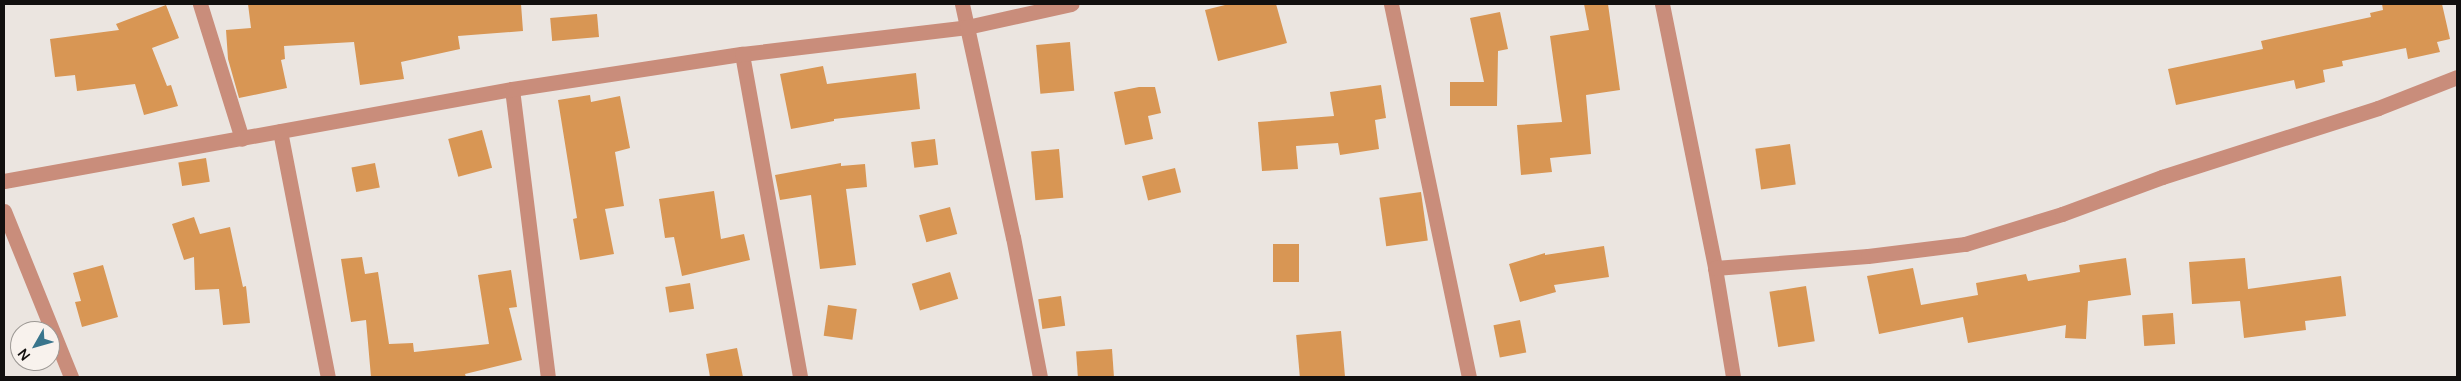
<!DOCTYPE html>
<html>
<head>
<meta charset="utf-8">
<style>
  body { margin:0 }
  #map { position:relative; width:2461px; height:381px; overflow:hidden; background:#ebe5e0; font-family:Manrope,sans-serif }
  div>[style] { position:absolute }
  .building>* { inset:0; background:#d89654; transform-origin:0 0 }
  .street>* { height:15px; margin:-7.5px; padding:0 7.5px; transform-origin:7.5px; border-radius:7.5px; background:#c98d7b }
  span { translate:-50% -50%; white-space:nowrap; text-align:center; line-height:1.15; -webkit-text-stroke:4px #f8f2ed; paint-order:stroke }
  .frame { position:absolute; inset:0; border:5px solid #12100f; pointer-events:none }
  .north { position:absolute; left:10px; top:321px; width:50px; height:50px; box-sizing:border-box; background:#f8f2ed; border:1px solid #9c9894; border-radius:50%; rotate:232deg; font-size:14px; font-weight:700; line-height:20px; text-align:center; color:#12100f }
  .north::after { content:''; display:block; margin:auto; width:18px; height:22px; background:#39758c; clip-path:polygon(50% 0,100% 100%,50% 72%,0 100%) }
</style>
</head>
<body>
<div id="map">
  <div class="building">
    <div style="clip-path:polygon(248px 4px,521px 4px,523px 31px,458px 36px,460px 49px,401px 62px,404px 79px,360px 85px,354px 42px,284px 46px,285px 59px,281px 60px,287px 88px,239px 98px,228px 59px,226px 30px,251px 28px)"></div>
    <div style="clip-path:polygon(1229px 4px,1276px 4px,1287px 43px,1218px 61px,1205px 10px)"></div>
    <div style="clip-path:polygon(1584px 4px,1608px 4px,1620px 90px,1586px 95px,1591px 154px,1550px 158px,1552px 172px,1521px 175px,1517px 125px,1562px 122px,1550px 36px,1589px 30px)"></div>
    <div style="clip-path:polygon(2382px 4px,2442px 4px,2450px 39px,2437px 42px,2440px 52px,2408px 59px,2406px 48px,2342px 61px,2343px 66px,2323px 70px,2325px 82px,2296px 89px,2294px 80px,2176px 105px,2168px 69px,2263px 49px,2261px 41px,2371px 17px,2370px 13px,2383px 10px)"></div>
    <div style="clip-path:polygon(166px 5px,179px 38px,152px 48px,167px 86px,171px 85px,178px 106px,144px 115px,135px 84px,77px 91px,75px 75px,55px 77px,50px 39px,119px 30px,116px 24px)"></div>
    <div style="clip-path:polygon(1500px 12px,1508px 49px,1498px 51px,1497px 106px,1450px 106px,1450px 82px,1484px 82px,1470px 18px)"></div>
    <div style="left:597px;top:14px;width:23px;height:47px;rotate:85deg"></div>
    <div style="left:1070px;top:42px;width:49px;height:34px;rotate:85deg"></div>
    <div style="clip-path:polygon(823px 66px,827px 84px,916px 73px,920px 109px,834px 119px,834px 121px,791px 129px,780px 74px)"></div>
    <div style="clip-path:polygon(1381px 85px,1386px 118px,1375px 120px,1379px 149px,1340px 155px,1338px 143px,1296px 146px,1298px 169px,1262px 171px,1258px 122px,1334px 116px,1330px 92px)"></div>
    <div style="clip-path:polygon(1139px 87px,1155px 87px,1161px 113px,1148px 116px,1153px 139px,1125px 145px,1114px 92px)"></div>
    <div style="clip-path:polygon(590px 95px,591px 102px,620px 96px,630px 148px,615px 152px,624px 206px,605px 209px,614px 254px,580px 260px,573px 219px,577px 218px,558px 100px)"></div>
    <div style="left:482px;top:130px;width:39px;height:35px;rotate:75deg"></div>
    <div style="left:935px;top:139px;width:26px;height:24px;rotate:83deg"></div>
    <div style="left:1790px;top:144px;width:41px;height:35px;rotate:82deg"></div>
    <div style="left:1059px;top:149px;width:49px;height:28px;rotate:85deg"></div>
    <div style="left:206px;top:158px;width:24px;height:28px;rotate:81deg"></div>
    <div style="left:375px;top:163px;width:25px;height:24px;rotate:79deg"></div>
    <div style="clip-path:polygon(841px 163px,841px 166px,865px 164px,867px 187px,846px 189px,856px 265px,820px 269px,811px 195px,780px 200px,775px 175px)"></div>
    <div style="left:1175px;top:168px;width:25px;height:34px;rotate:76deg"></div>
    <div style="clip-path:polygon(714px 191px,721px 239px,744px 234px,750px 260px,682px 276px,674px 237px,665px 238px,659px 199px)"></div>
    <div style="left:1421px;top:192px;width:49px;height:42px;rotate:82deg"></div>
    <div style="left:950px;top:207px;width:28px;height:32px;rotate:75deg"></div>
    <div style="clip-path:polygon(194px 217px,200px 234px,230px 227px,243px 287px,246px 286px,250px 323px,223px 325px,219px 289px,195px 290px,194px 257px,184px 260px,172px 224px)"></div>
    <div style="left:1273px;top:244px;width:26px;height:38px"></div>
    <div style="clip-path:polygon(1604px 246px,1609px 277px,1554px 285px,1556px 292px,1520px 302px,1509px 264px,1545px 253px,1545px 255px)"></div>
    <div style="clip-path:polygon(362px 257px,365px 274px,378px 272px,389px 344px,413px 343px,414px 352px,489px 344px,478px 275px,511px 270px,517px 307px,509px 308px,522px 360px,465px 374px,466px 377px,371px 377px,366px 320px,351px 322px,341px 259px)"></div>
    <div style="clip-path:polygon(2126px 258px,2131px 295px,2088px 301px,2086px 339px,2065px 338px,2066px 325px,1968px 343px,1963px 317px,1879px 334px,1867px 276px,1913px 268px,1921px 305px,1978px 295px,1976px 283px,2026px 274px,2028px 281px,2080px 272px,2079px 265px)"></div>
    <div style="clip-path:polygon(2245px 258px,2248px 289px,2341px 276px,2346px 316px,2305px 321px,2306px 330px,2244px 338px,2240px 301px,2192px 304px,2189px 262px)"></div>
    <div style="clip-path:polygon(103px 265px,118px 317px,82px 327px,75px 302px,81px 301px,73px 273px)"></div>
    <div style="left:950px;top:272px;width:28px;height:40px;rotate:73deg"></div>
    <div style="left:690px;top:283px;width:26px;height:25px;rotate:81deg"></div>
    <div style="left:1806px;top:286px;width:56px;height:37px;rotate:81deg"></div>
    <div style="left:1061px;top:296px;width:30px;height:23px;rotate:82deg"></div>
    <div style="left:828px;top:305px;width:29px;height:31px;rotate:8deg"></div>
    <div style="left:2173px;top:313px;width:31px;height:31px;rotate:86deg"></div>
    <div style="left:1520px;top:320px;width:33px;height:27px;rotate:79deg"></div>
    <div style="left:1341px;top:331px;width:46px;height:45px;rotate:85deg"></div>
    <div style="clip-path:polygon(737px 348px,743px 377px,710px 377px,706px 354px)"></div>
    <div style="left:1112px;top:349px;width:28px;height:36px;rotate:86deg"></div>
  </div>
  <div class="street">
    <div style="left:200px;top:4px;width:141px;rotate:72.7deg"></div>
    <div style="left:962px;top:4px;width:239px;rotate:77.7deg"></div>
    <div style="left:1013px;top:237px;width:143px;rotate:79.1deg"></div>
    <div style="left:1391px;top:4px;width:381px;rotate:78.2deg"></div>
    <div style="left:1662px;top:4px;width:269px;rotate:78.6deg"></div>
    <div style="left:1715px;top:268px;width:110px;rotate:80.6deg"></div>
    <div style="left:742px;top:54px;width:328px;rotate:79.8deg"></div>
    <div style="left:512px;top:89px;width:290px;rotate:82.9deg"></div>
    <div style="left:280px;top:131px;width:251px;rotate:79deg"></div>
    <div style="left:4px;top:181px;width:516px;rotate:-10.27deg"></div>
    <div style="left:512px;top:89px;width:233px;rotate:-8.7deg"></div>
    <div style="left:742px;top:54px;width:227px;rotate:-6.8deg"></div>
    <div style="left:967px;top:27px;width:107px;rotate:-12.5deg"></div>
    <div style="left:4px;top:211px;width:179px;rotate:68deg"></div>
    <div style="left:1715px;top:268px;width:153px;rotate:-4.5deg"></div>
    <div style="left:1868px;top:256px;width:98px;rotate:-7.1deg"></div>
    <div style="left:1965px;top:244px;width:102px;rotate:-17.2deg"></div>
    <div style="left:2062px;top:214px;width:107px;rotate:-20.3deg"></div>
    <div style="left:2162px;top:177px;width:227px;rotate:-17.7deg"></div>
    <div style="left:2378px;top:108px;width:85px;rotate:-21.4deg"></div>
  </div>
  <div class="frame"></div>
  <div class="north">N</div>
</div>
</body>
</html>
